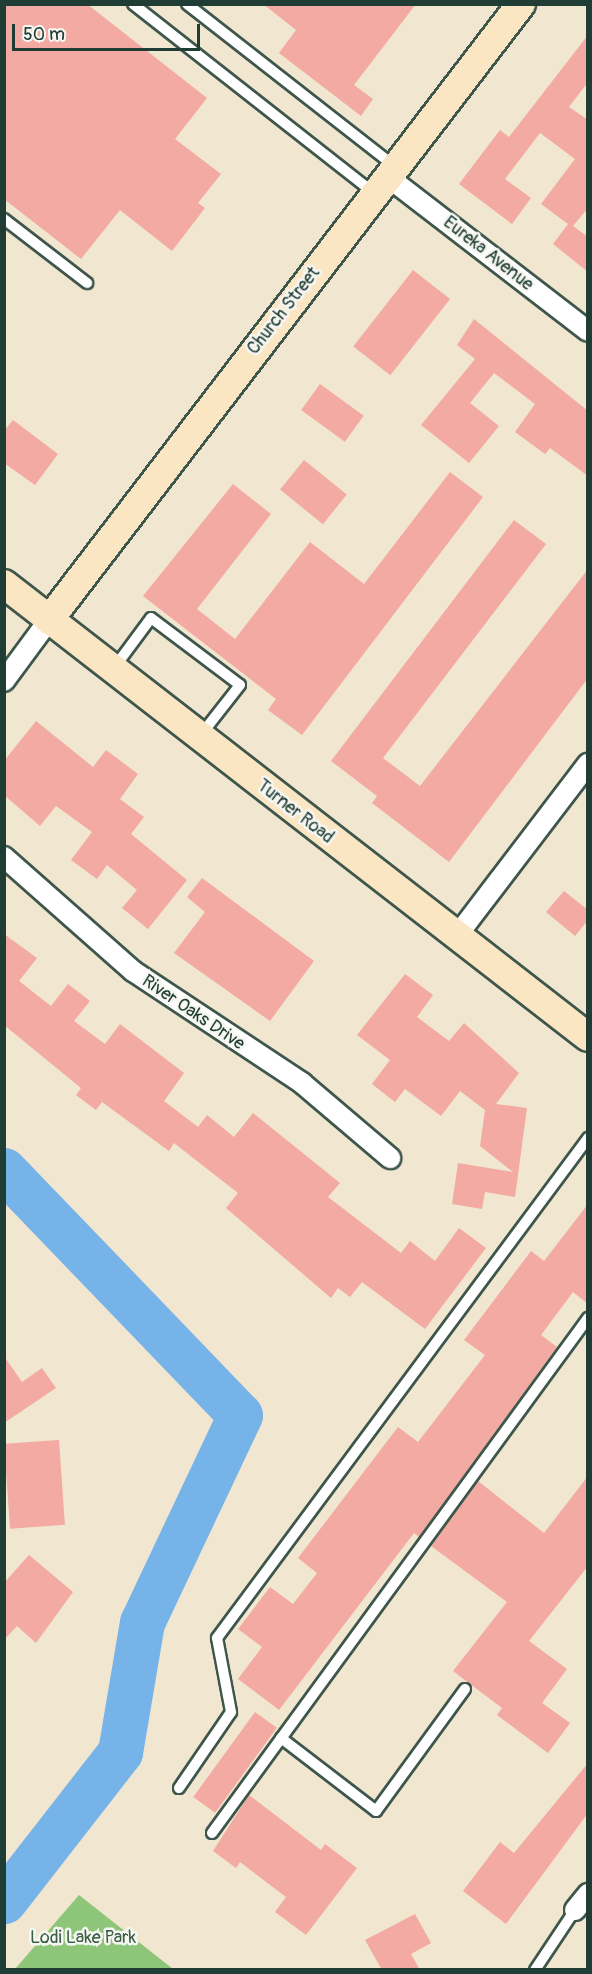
<!DOCTYPE html>
<html>
<head>
<meta charset="utf-8">
<style>
  body { margin:0 }
  #map { position:relative; width:592px; height:1974px; overflow:hidden; background:#f1e6d0; font-family:Pangolin,sans-serif }
  div>[style] { position:absolute }
  .green>* { inset:0; background:#8ec679 }
  .river>* { height:45px; margin:-22.5px; padding:0 22.5px; transform-origin:22.5px; border-radius:22.5px; background:#76b3e8 }
  .building>* { inset:0; background:#f2aaa2; transform-origin:0 0 }
  .roads { filter:drop-shadow(2px 0 #3e564b) drop-shadow(-2px 0 #3e564b) drop-shadow(0 2px #3e564b) drop-shadow(0 -2px #3e564b) }
  .lane>* { height:10px; margin:-5px; padding:0 5px; transform-origin:5px; border-radius:5px; background:#fff }
  .street>* { height:20px; margin:-10px; padding:0 10px; transform-origin:10px; border-radius:10px; background:#fff }
  .secondary>* { height:28px; margin:-14px; padding:0 14px; transform-origin:14px; border-radius:14px; background:#fbe6c4 }
  span { translate:-50% -50%; white-space:nowrap; text-align:center; line-height:1.15; -webkit-text-stroke:5px #f6f6f2; paint-order:stroke }
  .street-label { font-size:18px; color:#1f3d34 }
  .park-label { font-size:18px; color:#3b5f45 }
  .frame { position:absolute; inset:0; border:6px solid #1f3d34; pointer-events:none }
  .scale { position:absolute; left:12px; top:24px; width:188px; height:27px; box-sizing:border-box; border:3px solid #1f3d34; border-top:0; padding-left:8px; font-size:18px; line-height:21px; white-space:nowrap; color:#1f3d34; -webkit-text-stroke:4px #f6f6f2; paint-order:stroke }
</style>
</head>
<body>
<div id="map">
  <div class="green">
    <div style="clip-path:polygon(79px 1895px,173px 1969px,15px 1969px)"></div>
  </div>
  <div class="river">
    <div style="left:4px;top:1170px;width:340px;rotate:46.1deg"></div>
    <div style="left:240px;top:1415px;width:229px;rotate:115.3deg"></div>
    <div style="left:142px;top:1622px;width:132px;rotate:99.6deg"></div>
    <div style="left:120px;top:1752px;width:189px;rotate:127.9deg"></div>
  </div>
  <div class="building">
    <div style="clip-path:polygon(4px 4px,87px 4px,207px 98px,175px 139px,221px 174px,198px 203px,205px 208px,172px 251px,120px 210px,81px 259px,4px 199px)"></div>
    <div style="clip-path:polygon(263px 4px,416px 4px,354px 85px,373px 99px,361px 116px,279px 53px,296px 30px)"></div>
    <div style="clip-path:polygon(588px 35px,588px 82px,569px 107px,588px 120px,588px 208px,573px 226px,588px 237px,588px 272px,553px 244px,568px 224px,541px 204px,575px 159px,540px 133px,505px 179px,531px 198px,512px 224px,459px 184px,500px 130px,509px 137px)"></div>
    <div style="left:413px;top:270px;width:47px;height:97px;rotate:38deg"></div>
    <div style="clip-path:polygon(474px 319px,588px 411px,588px 476px,550px 448px,545px 454px,515px 432px,535px 404px,494px 373px,470px 403px,499px 426px,469px 463px,421px 425px,475px 359px,457px 345px)"></div>
    <div style="left:320px;top:384px;width:54px;height:32px;rotate:36deg"></div>
    <div style="clip-path:polygon(13px 420px,58px 454px,35px 485px,4px 463px,4px 431px)"></div>
    <div style="left:304px;top:460px;width:55px;height:38px;rotate:39deg"></div>
    <div style="clip-path:polygon(450px 472px,483px 497px,302px 735px,268px 710px,276px 699px,143px 596px,233px 484px,271px 514px,197px 609px,235px 639px,310px 542px,364px 584px)"></div>
    <div style="clip-path:polygon(514px 520px,546px 544px,383px 758px,420px 786px,588px 569px,588px 678px,449px 862px,372px 803px,377px 796px,331px 761px)"></div>
    <div style="clip-path:polygon(36px 721px,93px 767px,106px 750px,138px 774px,120px 799px,144px 817px,131px 834px,187px 880px,148px 929px,122px 908px,137px 890px,107px 865px,97px 879px,71px 860px,92px 832px,56px 806px,40px 826px,4px 795px,4px 761px)"></div>
    <div style="clip-path:polygon(202px 878px,314px 961px,270px 1021px,174px 953px,205px 912px,187px 897px)"></div>
    <div style="clip-path:polygon(564px 891px,588px 910px,588px 920px,575px 936px,546px 912px)"></div>
    <div style="clip-path:polygon(4px 934px,37px 958px,19px 981px,51px 1006px,68px 984px,90px 1001px,74px 1021px,105px 1044px,120px 1024px,184px 1073px,164px 1101px,198px 1127px,207px 1115px,234px 1137px,253px 1113px,340px 1183px,328px 1197px,401px 1253px,410px 1241px,435px 1261px,459px 1228px,486px 1248px,425px 1329px,362px 1282px,350px 1297px,338px 1288px,331px 1298px,226px 1208px,238px 1193px,174px 1143px,169px 1151px,102px 1102px,96px 1110px,76px 1095px,81px 1088px,4px 1025px)"></div>
    <div style="clip-path:polygon(405px 974px,433px 995px,417px 1017px,449px 1041px,464px 1023px,519px 1073px,496px 1104px,527px 1108px,515px 1197px,485px 1192px,482px 1209px,452px 1204px,458px 1163px,513px 1172px,480px 1146px,485px 1110px,460px 1091px,441px 1116px,405px 1089px,395px 1102px,372px 1084px,390px 1060px,357px 1035px)"></div>
    <div style="clip-path:polygon(588px 1204px,588px 1304px,573px 1292px,541px 1335px,557px 1347px,419px 1537px,414px 1533px,279px 1710px,238px 1679px,262px 1647px,238px 1629px,270px 1587px,293px 1604px,317px 1573px,298px 1558px,398px 1427px,418px 1442px,485px 1355px,464px 1340px,531px 1251px,544px 1261px)"></div>
    <div style="clip-path:polygon(4px 1356px,22px 1382px,42px 1368px,56px 1388px,4px 1423px)"></div>
    <div style="left:59px;top:1440px;width:85px;height:55px;rotate:86deg"></div>
    <div style="clip-path:polygon(588px 1476px,588px 1566px,529px 1641px,567px 1669px,542px 1703px,570px 1723px,548px 1753px,497px 1715px,502px 1708px,453px 1671px,507px 1602px,431px 1546px,478px 1481px,544px 1533px)"></div>
    <div style="clip-path:polygon(29px 1555px,73px 1592px,36px 1643px,17px 1626px,4px 1640px,4px 1583px)"></div>
    <div style="left:255px;top:1712px;width:27px;height:105px;rotate:36deg"></div>
    <div style="clip-path:polygon(588px 1763px,588px 1813px,506px 1924px,463px 1891px,500px 1842px,514px 1853px)"></div>
    <div style="clip-path:polygon(249px 1795px,321px 1850px,325px 1844px,357px 1868px,306px 1935px,275px 1912px,286px 1897px,240px 1862px,236px 1868px,213px 1851px)"></div>
    <div style="clip-path:polygon(415px 1914px,431px 1943px,411px 1954px,420px 1970px,382px 1970px,365px 1940px)"></div>
  </div>
  <div class="roads">
    <div class="lane">
      <div style="left:133px;top:4px;width:306px;rotate:38.1deg"></div>
      <div style="left:187px;top:4px;width:265px;rotate:38deg"></div>
      <div style="left:4px;top:219px;width:105px;rotate:37.6deg"></div>
      <div style="left:114px;top:668px;width:62px;rotate:-53.5deg"></div>
      <div style="left:151px;top:618px;width:111px;rotate:37deg"></div>
      <div style="left:240px;top:685px;width:65px;rotate:128.1deg"></div>
      <div style="left:281px;top:1738px;width:120px;rotate:37.5deg"></div>
      <div style="left:376px;top:1811px;width:151px;rotate:-53.9deg"></div>
      <div style="left:179px;top:1788px;width:92px;rotate:-55.6deg"></div>
      <div style="left:231px;top:1712px;width:75px;rotate:-100.7deg"></div>
      <div style="left:217px;top:1638px;width:623px;rotate:-53.42deg"></div>
      <div style="left:212px;top:1833px;width:638px;rotate:-53.87deg"></div>
      <div style="left:535px;top:1970px;width:72px;rotate:-56.3deg"></div>
    </div>
    <div class="street">
      <div style="left:388px;top:177px;width:252px;rotate:37.6deg"></div>
      <div style="left:4px;top:681px;width:76px;rotate:-53.6deg"></div>
      <div style="left:4px;top:857px;width:172px;rotate:41.5deg"></div>
      <div style="left:133px;top:971px;width:203px;rotate:33.5deg"></div>
      <div style="left:302px;top:1083px;width:116px;rotate:40.4deg"></div>
      <div style="left:456px;top:937px;width:218px;rotate:-52.7deg"></div>
      <div style="left:575px;top:1910px;width:21px;rotate:-51deg"></div>
    </div>
    <div class="secondary">
      <div style="left:4px;top:584px;width:739px;rotate:37.8deg"></div>
      <div style="left:49px;top:620px;width:776px;rotate:-52.54deg"></div>
    </div>
  </div>
  <div class="street-label">
    <span style="left:488px;top:254px;rotate:38deg">Eureka Avenue</span>
    <span style="left:284px;top:311px;rotate:-52deg">Church Street</span>
    <span style="left:295px;top:812px;rotate:38deg">Turner Road</span>
    <span style="left:193px;top:1013px;rotate:34deg">River Oaks Drive</span>
  </div>
  <div class="park-label">
    <span style="left:83px;top:1938px">Lodi Lake Park</span>
  </div>
  <div class="frame"></div>
  <div class="scale">50 m</div>
</div>
</body>
</html>
